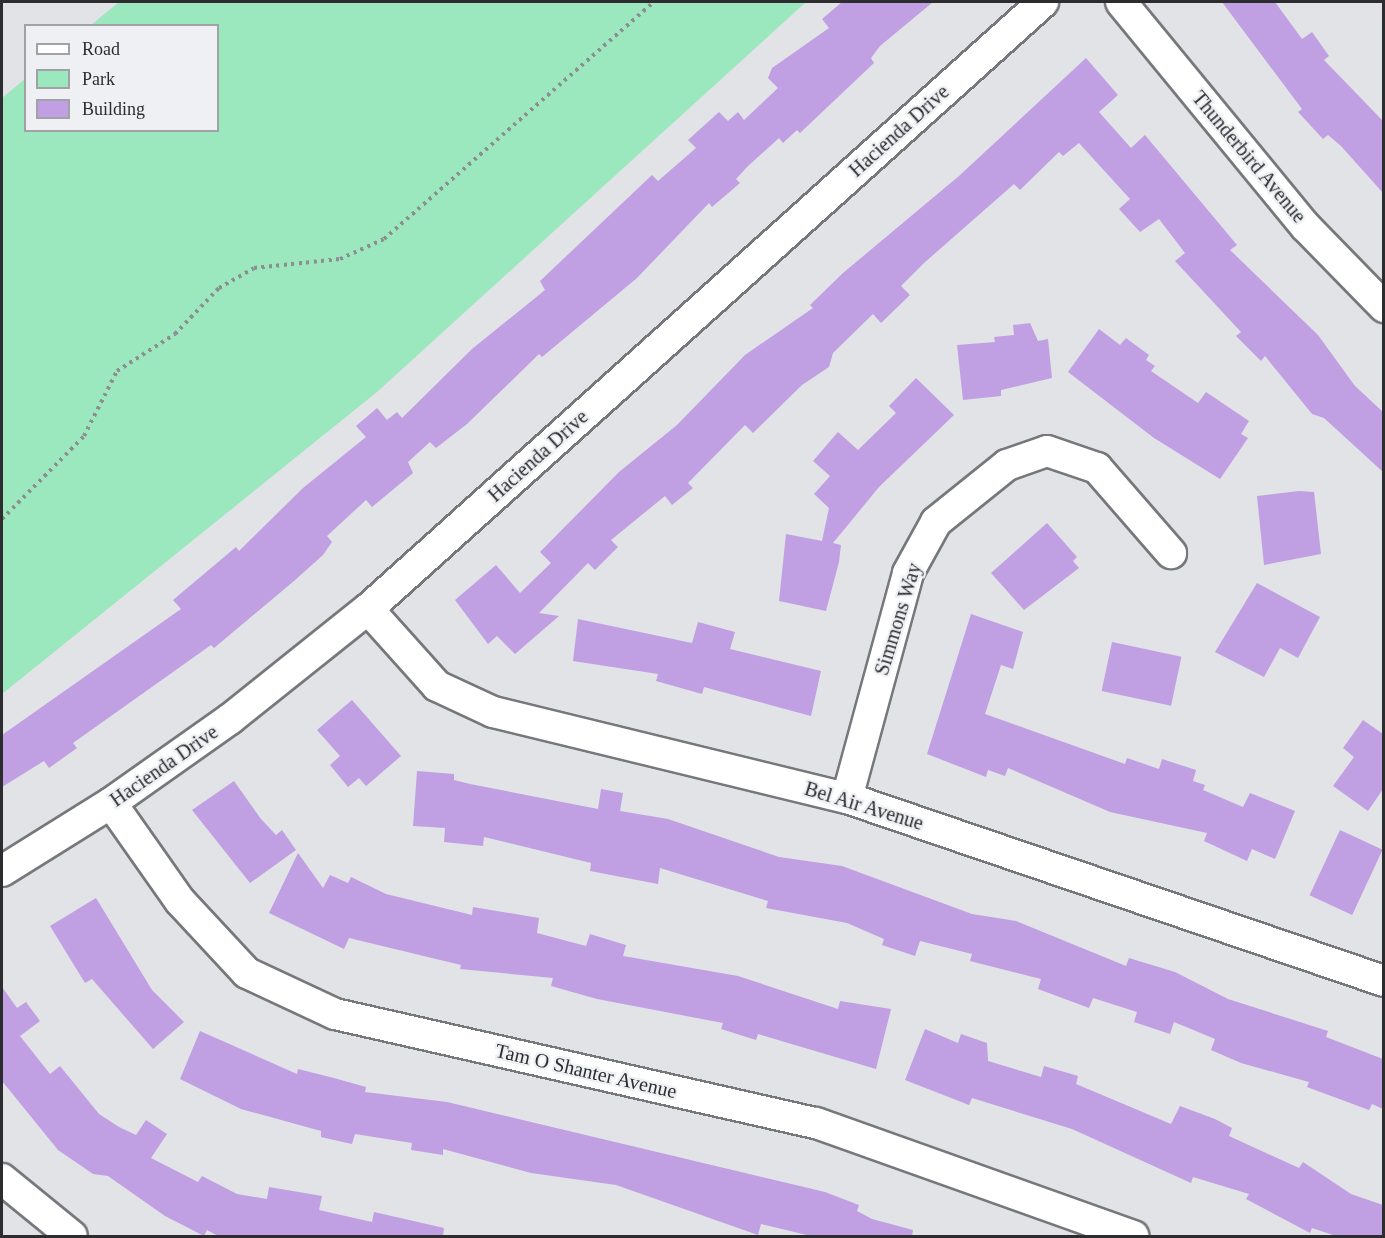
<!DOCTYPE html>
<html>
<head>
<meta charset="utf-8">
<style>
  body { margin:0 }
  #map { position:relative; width:1385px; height:1238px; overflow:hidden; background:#e1e3e6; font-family:"Times New Roman",serif }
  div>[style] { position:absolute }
  .green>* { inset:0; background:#9be7be }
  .building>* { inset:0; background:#c19fe3; transform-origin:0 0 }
  .path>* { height:4px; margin-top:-2px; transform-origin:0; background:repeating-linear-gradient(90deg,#8c8e90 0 3px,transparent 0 7.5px) }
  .roads { filter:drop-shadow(2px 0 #76787b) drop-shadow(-2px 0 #76787b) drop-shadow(0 2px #76787b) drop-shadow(0 -2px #76787b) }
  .street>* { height:30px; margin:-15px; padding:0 15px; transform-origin:15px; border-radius:15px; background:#fff }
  span { translate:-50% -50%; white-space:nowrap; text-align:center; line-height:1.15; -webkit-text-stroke:4.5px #eef0f4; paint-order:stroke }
  .street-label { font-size:20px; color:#2d2d2f }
  .frame { position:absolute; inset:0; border:3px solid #2d2d2f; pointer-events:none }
  .legend { position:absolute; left:24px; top:24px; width:195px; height:108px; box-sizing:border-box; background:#eef0f4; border:2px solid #a1a2a5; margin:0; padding:8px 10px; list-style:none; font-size:18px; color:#2d2d2f }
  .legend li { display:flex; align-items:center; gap:12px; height:30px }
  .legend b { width:30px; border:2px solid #a1a2a5 }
</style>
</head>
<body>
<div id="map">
  <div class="green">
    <div style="clip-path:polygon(119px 2px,806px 2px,377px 392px,2px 694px,2px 98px,25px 79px,26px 130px,218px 130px,218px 26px,91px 25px)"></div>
  </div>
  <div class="building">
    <div style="clip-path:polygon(842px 2px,933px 2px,880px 46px,871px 58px,874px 63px,800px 133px,797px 130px,783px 143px,779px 138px,747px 167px,736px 179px,740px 183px,712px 207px,709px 203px,637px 278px,542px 357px,539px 354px,467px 424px,436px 448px,430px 442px,408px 462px,413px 473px,372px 507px,366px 500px,327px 536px,332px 542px,323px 555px,294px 581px,214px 648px,211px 645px,73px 743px,77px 748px,49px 768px,44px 761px,2px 787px,2px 735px,181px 609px,173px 600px,236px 547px,239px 551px,303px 488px,366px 437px,356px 426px,377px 408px,387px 420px,397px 412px,402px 418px,472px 349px,545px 290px,540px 281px,652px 175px,658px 181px,696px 148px,688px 140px,719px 112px,728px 121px,738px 112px,744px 120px,778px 88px,768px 78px,772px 68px,829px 28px,822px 19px)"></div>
    <div style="clip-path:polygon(1222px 2px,1275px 2px,1302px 39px,1312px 32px,1329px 56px,1324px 60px,1383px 121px,1383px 193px,1341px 146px,1328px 135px,1323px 139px,1298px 112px,1302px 109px)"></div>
    <div style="clip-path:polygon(1086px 58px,1118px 95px,1099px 112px,1131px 148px,1145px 135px,1237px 245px,1230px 250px,1318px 335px,1355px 386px,1383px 412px,1383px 472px,1324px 418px,1312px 414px,1265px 356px,1261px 361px,1236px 336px,1241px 332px,1175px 261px,1185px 253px,1159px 219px,1140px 232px,1119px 209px,1130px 199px,1079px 143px,1063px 156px,1059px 152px,1020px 190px,1014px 184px,924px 263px,901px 286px,910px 295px,881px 323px,873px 314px,833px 353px,829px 367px,802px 385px,753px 433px,745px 425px,688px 483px,693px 488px,672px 505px,665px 496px,611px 540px,618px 547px,595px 570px,588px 563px,539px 613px,559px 616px,515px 654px,497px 636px,488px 644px,455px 600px,496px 565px,520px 593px,551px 563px,540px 552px,619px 472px,677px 425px,745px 355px,813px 308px,810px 305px,843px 273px,959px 176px)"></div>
    <div style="clip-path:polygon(1030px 323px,1038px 341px,1048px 339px,1052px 378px,1001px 390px,1001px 396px,963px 400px,957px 345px,995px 342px,994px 337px,1014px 335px,1013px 325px)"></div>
    <div style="clip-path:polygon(1099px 329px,1120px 345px,1126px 338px,1149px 355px,1146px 360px,1155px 366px,1151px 371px,1198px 403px,1206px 392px,1249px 421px,1241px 434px,1248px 438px,1220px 479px,1154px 438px,1068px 372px)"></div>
    <div style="clip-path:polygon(916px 378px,954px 415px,879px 487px,833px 543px,841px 545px,839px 562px,826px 611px,779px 601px,786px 534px,822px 541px,829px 508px,814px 494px,830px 476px,813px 461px,838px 432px,858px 450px,896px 413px,889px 406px)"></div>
    <div style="clip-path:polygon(1299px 491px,1314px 492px,1321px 554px,1264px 565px,1257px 496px)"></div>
    <div style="clip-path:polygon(1047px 523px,1077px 557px,1073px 561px,1079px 568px,1024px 610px,991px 573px)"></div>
    <div style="clip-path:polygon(1257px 583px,1320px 617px,1298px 658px,1280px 648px,1264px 677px,1215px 652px)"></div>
    <div style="clip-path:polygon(971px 614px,1023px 632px,1013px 669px,1001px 665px,985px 714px,1125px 764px,1127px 758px,1159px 769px,1162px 759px,1196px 770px,1193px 781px,1205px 785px,1203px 790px,1243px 807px,1250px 793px,1295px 811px,1275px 859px,1252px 849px,1247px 861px,1204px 841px,1207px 833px,1110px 812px,1008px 768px,1005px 776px,988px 770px,986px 777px,927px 754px)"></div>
    <div style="clip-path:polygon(578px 619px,692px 643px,698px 622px,735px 632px,730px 649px,821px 671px,811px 716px,704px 687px,702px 694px,656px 681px,658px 674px,573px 661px)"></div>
    <div style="left:1112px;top:642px;width:71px;height:50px;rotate:12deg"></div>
    <div style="clip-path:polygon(352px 700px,401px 756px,366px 786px,359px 778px,348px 787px,330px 765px,340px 756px,317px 730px)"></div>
    <div style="clip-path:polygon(1363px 720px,1383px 734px,1383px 789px,1368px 811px,1333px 786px,1354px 757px,1343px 748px)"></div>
    <div style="clip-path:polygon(417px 771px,454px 774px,454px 780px,470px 784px,598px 809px,601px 789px,623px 793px,620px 811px,668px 819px,779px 857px,842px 866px,972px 914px,1016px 921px,1126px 966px,1129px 958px,1175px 972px,1228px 999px,1328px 1031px,1326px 1037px,1383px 1059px,1383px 1109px,1372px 1104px,1369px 1110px,1307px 1087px,1309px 1082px,1241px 1063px,1211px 1050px,1215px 1039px,1174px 1022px,1170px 1034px,1134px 1022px,1137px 1012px,1093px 998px,1089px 1008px,1038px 989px,1041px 979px,970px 961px,972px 954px,920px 941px,915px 956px,882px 945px,884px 939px,847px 923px,766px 908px,768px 901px,660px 868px,658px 884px,590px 871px,591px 863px,484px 837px,483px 846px,444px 842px,445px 828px,413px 826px)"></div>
    <div style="clip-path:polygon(234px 781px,261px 819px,276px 835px,282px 830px,296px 850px,250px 883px,192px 810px)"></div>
    <div style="left:1340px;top:830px;width:47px;height:72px;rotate:25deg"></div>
    <div style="clip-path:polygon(298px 853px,323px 888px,330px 875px,348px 883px,351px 877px,386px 894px,472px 915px,473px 907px,539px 918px,537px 933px,586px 946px,590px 934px,626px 945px,623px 956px,738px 976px,838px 1009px,840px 1001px,891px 1009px,876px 1069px,758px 1034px,756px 1040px,721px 1029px,723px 1023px,597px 999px,551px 986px,553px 978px,460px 969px,461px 965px,349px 938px,344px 949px,269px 913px)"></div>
    <div style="clip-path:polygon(96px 898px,152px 990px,184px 1022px,153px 1049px,92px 979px,85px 983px,50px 926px)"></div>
    <div style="clip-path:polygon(2px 987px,17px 1008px,26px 1002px,40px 1021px,20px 1036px,50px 1074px,60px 1066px,99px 1114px,119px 1127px,136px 1135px,146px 1120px,167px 1134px,151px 1158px,198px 1182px,202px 1176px,237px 1194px,267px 1199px,269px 1187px,322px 1196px,319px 1210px,372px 1222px,374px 1212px,444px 1228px,443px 1236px,218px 1236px,207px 1230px,204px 1236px,165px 1216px,108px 1176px,93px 1174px,58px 1150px,2px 1081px)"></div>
    <div style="clip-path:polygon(925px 1029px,958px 1043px,961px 1034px,987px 1043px,988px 1061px,1041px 1077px,1044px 1066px,1078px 1076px,1076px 1084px,1171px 1124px,1180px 1106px,1215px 1119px,1232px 1128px,1229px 1136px,1299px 1168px,1303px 1162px,1351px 1194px,1383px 1205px,1383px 1236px,1336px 1236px,1312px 1228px,1310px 1233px,1246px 1199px,1249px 1194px,1193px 1177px,1191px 1183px,1072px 1129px,972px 1098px,969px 1105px,905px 1080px)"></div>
    <div style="clip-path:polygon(200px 1031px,297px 1074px,298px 1069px,334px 1078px,366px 1087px,365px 1092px,447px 1102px,825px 1192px,859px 1205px,857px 1211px,872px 1219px,913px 1230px,912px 1236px,811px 1236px,761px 1224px,758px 1235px,616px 1185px,531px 1173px,443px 1149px,443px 1155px,411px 1150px,412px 1143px,355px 1134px,352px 1144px,321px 1137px,321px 1131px,241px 1109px,180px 1079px)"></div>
  </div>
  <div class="path">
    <div style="left:2px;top:519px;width:117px;rotate:-45.3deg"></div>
    <div style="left:84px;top:436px;width:73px;rotate:-63.1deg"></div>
    <div style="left:117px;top:371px;width:69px;rotate:-32.5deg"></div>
    <div style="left:175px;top:334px;width:64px;rotate:-46.3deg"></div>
    <div style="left:219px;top:288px;width:40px;rotate:-29.7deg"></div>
    <div style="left:254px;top:268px;width:86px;rotate:-6deg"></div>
    <div style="left:340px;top:259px;width:48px;rotate:-24.4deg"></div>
    <div style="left:384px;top:239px;width:359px;rotate:-41.3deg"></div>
  </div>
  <div class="roads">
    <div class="street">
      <div style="left:1121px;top:2px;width:291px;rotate:50.6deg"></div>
      <div style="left:1306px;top:227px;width:112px;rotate:45.7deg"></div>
      <div style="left:368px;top:609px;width:103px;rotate:48.1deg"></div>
      <div style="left:437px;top:686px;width:62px;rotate:24.9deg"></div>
      <div style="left:493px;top:712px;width:364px;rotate:13.7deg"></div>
      <div style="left:847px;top:798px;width:567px;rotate:18.82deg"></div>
      <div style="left:847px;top:798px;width:233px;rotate:-74.8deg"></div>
      <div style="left:908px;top:573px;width:58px;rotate:-61.2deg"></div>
      <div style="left:936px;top:522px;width:91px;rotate:-38.8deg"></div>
      <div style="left:1007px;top:465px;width:42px;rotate:-19.3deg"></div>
      <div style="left:1047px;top:451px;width:53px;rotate:18.8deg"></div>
      <div style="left:1097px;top:468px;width:113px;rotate:49deg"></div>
      <div style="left:111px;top:803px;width:120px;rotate:54.9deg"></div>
      <div style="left:180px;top:901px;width:98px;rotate:47.1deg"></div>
      <div style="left:247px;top:973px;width:97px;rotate:25deg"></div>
      <div style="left:335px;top:1014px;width:493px;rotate:12.8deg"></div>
      <div style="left:816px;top:1123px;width:337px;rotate:19.6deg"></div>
      <div style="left:2px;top:871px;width:128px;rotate:-32deg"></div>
      <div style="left:111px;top:803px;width:146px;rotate:-35.2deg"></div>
      <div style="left:230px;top:719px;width:176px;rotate:-38.6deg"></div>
      <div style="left:368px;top:609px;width:908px;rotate:-41.96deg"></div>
      <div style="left:2px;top:1179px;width:90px;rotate:39.2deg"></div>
    </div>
  </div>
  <div class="street-label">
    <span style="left:899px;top:131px;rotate:-42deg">Hacienda Drive</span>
    <span style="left:1249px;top:157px;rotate:50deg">Thunderbird Avenue</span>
    <span style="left:538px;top:456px;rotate:-42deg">Hacienda Drive</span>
    <span style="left:898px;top:619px;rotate:-73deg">Simmons Way</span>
    <span style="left:164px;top:766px;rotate:-35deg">Hacienda Drive</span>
    <span style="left:864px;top:806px;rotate:17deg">Bel Air Avenue</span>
    <span style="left:586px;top:1071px;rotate:13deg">Tam O Shanter Avenue</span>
  </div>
  <div class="frame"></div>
  <ul class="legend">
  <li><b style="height:8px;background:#fff"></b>Road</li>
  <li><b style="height:16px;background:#9be7be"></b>Park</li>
  <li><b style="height:16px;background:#c19fe3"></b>Building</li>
  </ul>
</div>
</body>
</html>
